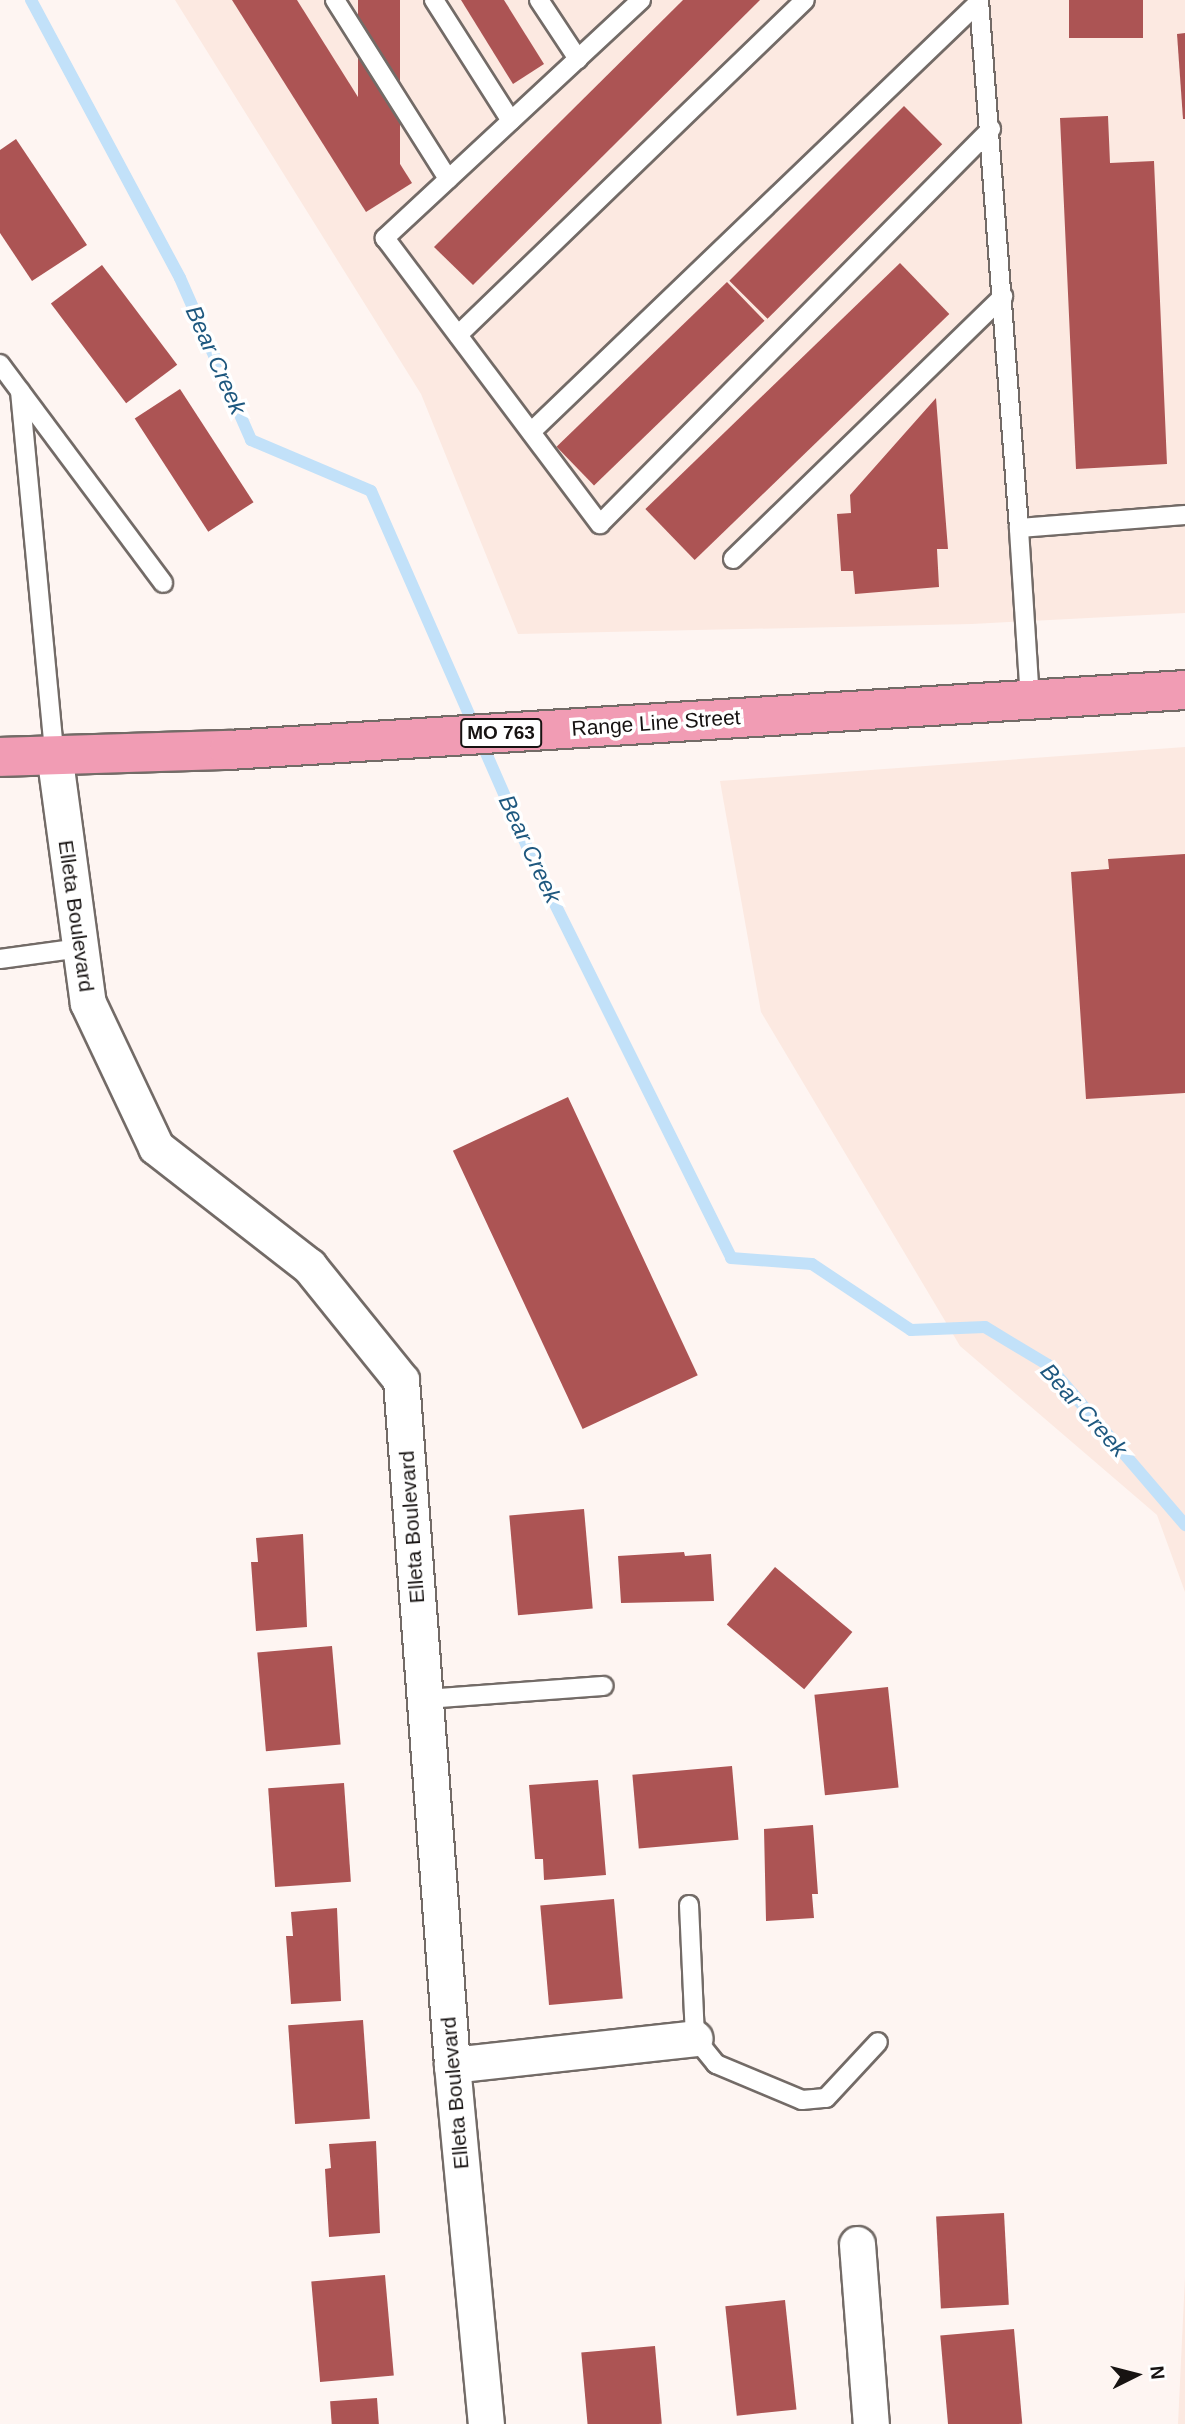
<!DOCTYPE html>
<html>
<head>
<meta charset="utf-8">
<style>
  body { margin:0 }
  #map { position:relative; width:1185px; height:2424px; overflow:hidden; background:#fef5f2; font-family:Arial,sans-serif }
  div>[style] { position:absolute }
  .built>* { inset:0; background:#fce9e1 }
  .stream>* { height:12px; margin:-6px; padding:0 6px; transform-origin:6px; border-radius:6px; background:#c2e1f9 }
  .building>* { inset:0; background:#ac5454; transform-origin:0 0 }
  .roads { filter:drop-shadow(2px 0 #736b67) drop-shadow(-2px 0 #736b67) drop-shadow(0 2px #736b67) drop-shadow(0 -2px #736b67) }
  .service>* { height:18px; margin:-9px; padding:0 9px; transform-origin:9px; border-radius:9px; background:#fff }
  .minor>* { height:35px; margin:-17.5px; padding:0 17.5px; transform-origin:17.5px; border-radius:17.5px; background:#fff }
  .primary>* { height:38px; margin:-19px; padding:0 19px; transform-origin:19px; border-radius:19px; background:#f19cb4 }
  span { translate:-50% -50%; white-space:nowrap; text-align:center; line-height:1.15; -webkit-text-stroke:7px #fff; paint-order:stroke }
  .shield-label span { padding:2px 5px; background:#fff; border:2px solid; border-radius:5px; -webkit-text-stroke-width:0 }
  .shield-label { font-size:19px; color:#171312; font-weight:700 }
  .street-label { font-size:21px; color:#171312 }
  .water-label { font-size:23px; color:#1e587f; font-style:italic }
  .north { position:absolute; left:1101px; top:2340px; width:70px; height:70px; -webkit-text-stroke:5px #fff; paint-order:stroke; rotate:84deg; font-size:19px; font-weight:700; line-height:28px; text-align:center; color:#171312 }
  .north::after { content:''; display:block; margin:auto; width:24px; height:32px; background:#171312; clip-path:polygon(50% 0,100% 100%,50% 72%,0 100%) }
</style>
</head>
<body>
<div id="map">
  <div class="built">
    <div style="clip-path:polygon(175px 0,1185px 0,1185px 613px,972px 624px,518px 634px,421px 394px)"></div>
    <div style="clip-path:polygon(1185px 747px,1185px 1592px,1157px 1515px,960px 1346px,761px 1012px,720px 781px)"></div>
    <div style="clip-path:polygon(1185px 2277px,1185px 2424px,1178px 2424px)"></div>
  </div>
  <div class="stream">
    <div style="left:31px;top:0;width:315px;rotate:61.8deg"></div>
    <div style="left:180px;top:278px;width:177px;rotate:66.3deg"></div>
    <div style="left:251px;top:440px;width:130px;rotate:23deg"></div>
    <div style="left:371px;top:491px;width:396px;rotate:66.3deg"></div>
    <div style="left:530px;top:854px;width:451px;rotate:63.5deg"></div>
    <div style="left:731px;top:1258px;width:81px;rotate:4.2deg"></div>
    <div style="left:812px;top:1264px;width:119px;rotate:33.7deg"></div>
    <div style="left:911px;top:1330px;width:74px;rotate:-2.3deg"></div>
    <div style="left:985px;top:1327px;width:74px;rotate:31.1deg"></div>
    <div style="left:1048px;top:1365px;width:211px;rotate:49.4deg"></div>
  </div>
  <div class="building">
    <div style="clip-path:polygon(232px 0,297px 0,412px 183px,366px 212px)"></div>
    <div style="left:358px;top:0;width:42px;height:165px"></div>
    <div style="clip-path:polygon(461px 0,504px 0,544px 64px,513px 84px)"></div>
    <div style="clip-path:polygon(683px 0,760px 0,473px 285px,434px 247px)"></div>
    <div style="left:1069px;top:0;width:74px;height:38px"></div>
    <div style="clip-path:polygon(1185px 33px,1185px 119px,1183px 119px,1177px 34px)"></div>
    <div style="left:904px;top:106px;width:54px;height:247px;rotate:45deg"></div>
    <div style="clip-path:polygon(1108px 116px,1110px 163px,1154px 161px,1167px 464px,1076px 469px,1060px 118px)"></div>
    <div style="clip-path:polygon(16px 139px,87px 245px,32px 281px,0 233px,0 150px)"></div>
    <div style="left:900px;top:263px;width:71px;height:354px;rotate:46deg"></div>
    <div style="left:102px;top:265px;width:125px;height:64px;rotate:53deg"></div>
    <div style="left:727px;top:282px;width:54px;height:237px;rotate:46deg"></div>
    <div style="left:180px;top:389px;width:135px;height:54px;rotate:57deg"></div>
    <div style="clip-path:polygon(936px 398px,948px 549px,937px 549px,939px 587px,855px 594px,853px 571px,841px 571px,837px 514px,851px 513px,850px 495px)"></div>
    <div style="clip-path:polygon(1185px 854px,1185px 1093px,1086px 1099px,1071px 872px,1109px 869px,1108px 859px)"></div>
    <div style="left:568px;top:1097px;width:307px;height:127px;rotate:65deg"></div>
    <div style="left:584px;top:1509px;width:100px;height:75px;rotate:85deg"></div>
    <div style="clip-path:polygon(303px 1534px,307px 1627px,256px 1631px,251px 1562px,258px 1562px,256px 1538px)"></div>
    <div style="clip-path:polygon(684px 1552px,685px 1556px,711px 1554px,714px 1601px,621px 1603px,618px 1556px)"></div>
    <div style="left:775px;top:1567px;width:101px;height:75px;rotate:40deg"></div>
    <div style="left:332px;top:1646px;width:99px;height:75px;rotate:85deg"></div>
    <div style="left:888px;top:1687px;width:101px;height:74px;rotate:84deg"></div>
    <div style="left:732px;top:1766px;width:74px;height:100px;rotate:85deg"></div>
    <div style="clip-path:polygon(598px 1780px,606px 1875px,544px 1880px,543px 1859px,535px 1859px,529px 1785px)"></div>
    <div style="left:344px;top:1783px;width:99px;height:76px;rotate:86deg"></div>
    <div style="clip-path:polygon(813px 1825px,818px 1894px,812px 1894px,814px 1918px,766px 1921px,764px 1829px)"></div>
    <div style="left:614px;top:1899px;width:100px;height:74px;rotate:85deg"></div>
    <div style="clip-path:polygon(337px 1908px,341px 2001px,291px 2004px,286px 1936px,293px 1936px,291px 1912px)"></div>
    <div style="left:363px;top:2020px;width:99px;height:75px;rotate:86deg"></div>
    <div style="clip-path:polygon(376px 2141px,380px 2233px,329px 2237px,325px 2169px,331px 2168px,329px 2144px)"></div>
    <div style="left:1004px;top:2213px;width:92px;height:68px;rotate:87deg"></div>
    <div style="left:385px;top:2275px;width:101px;height:74px;rotate:85deg"></div>
    <div style="left:785px;top:2300px;width:110px;height:60px;rotate:84deg"></div>
    <div style="left:1014px;top:2329px;width:95px;height:74px;rotate:85deg"></div>
    <div style="left:655px;top:2346px;width:78px;height:74px;rotate:85deg"></div>
    <div style="left:377px;top:2398px;width:26px;height:47px;rotate:86deg"></div>
  </div>
  <div class="roads">
    <div class="service">
      <div style="left:335px;top:0;width:212px;rotate:57.7deg"></div>
      <div style="left:434px;top:0;width:143px;rotate:57.5deg"></div>
      <div style="left:539px;top:0;width:71px;rotate:56.5deg"></div>
      <div style="left:641px;top:0;width:350px;rotate:137.1deg"></div>
      <div style="left:385px;top:238px;width:358px;rotate:53.1deg"></div>
      <div style="left:600px;top:524px;width:556px;rotate:-45.29deg"></div>
      <div style="left:979px;top:0;width:530px;rotate:85.67deg"></div>
      <div style="left:458px;top:335px;width:482px;rotate:-44deg"></div>
      <div style="left:0;top:364px;width:273px;rotate:53.3deg"></div>
      <div style="left:20px;top:391px;width:364px;rotate:84.6deg"></div>
      <div style="left:531px;top:432px;width:621px;rotate:-43.83deg"></div>
      <div style="left:733px;top:559px;width:377px;rotate:-44.2deg"></div>
      <div style="left:1030px;top:700px;width:172px;rotate:-93.7deg"></div>
      <div style="left:1019px;top:528px;width:167px;rotate:-4.5deg"></div>
      <div style="left:0;top:959px;width:81px;rotate:-7.8deg"></div>
      <div style="left:425px;top:1699px;width:179px;rotate:-4.2deg"></div>
      <div style="left:689px;top:1905px;width:133px;rotate:87.4deg"></div>
      <div style="left:695px;top:2038px;width:33px;rotate:51deg"></div>
      <div style="left:716px;top:2064px;width:93px;rotate:22.7deg"></div>
      <div style="left:802px;top:2100px;width:24px;rotate:-5deg"></div>
      <div style="left:826px;top:2098px;width:76px;rotate:-47.1deg"></div>
    </div>
    <div class="minor">
      <div style="left:54px;top:753px;width:252px;rotate:82.3deg"></div>
      <div style="left:88px;top:1003px;width:159px;rotate:64.7deg"></div>
      <div style="left:156px;top:1147px;width:194px;rotate:37.9deg"></div>
      <div style="left:309px;top:1266px;width:146px;rotate:51.1deg"></div>
      <div style="left:401px;top:1380px;width:687px;rotate:85.74deg"></div>
      <div style="left:452px;top:2065px;width:361px;rotate:84.6deg"></div>
      <div style="left:452px;top:2065px;width:244px;rotate:-6.3deg"></div>
      <div style="left:857px;top:2244px;width:181px;rotate:85.6deg"></div>
    </div>
    <div class="primary">
      <div style="left:0;top:757px;width:229px;rotate:-1.8deg"></div>
      <div style="left:229px;top:750px;width:958px;rotate:-3.59deg"></div>
    </div>
  </div>
  <div class="shield-label">
    <span style="left:501px;top:733px">MO 763</span>
  </div>
  <div class="street-label">
    <span style="left:656px;top:723px;rotate:-4deg">Range Line Street</span>
    <span style="left:76px;top:916px;rotate:82deg">Elleta Boulevard</span>
    <span style="left:412px;top:1527px;rotate:-94deg">Elleta Boulevard</span>
    <span style="left:455px;top:2093px;rotate:-95deg">Elleta Boulevard</span>
  </div>
  <div class="water-label">
    <span style="left:216px;top:360px;rotate:66deg">Bear Creek</span>
    <span style="left:530px;top:849px;rotate:65deg">Bear Creek</span>
    <span style="left:1084px;top:1410px;rotate:48deg">Bear Creek</span>
  </div>
  <div class="north">N</div>
</div>
</body>
</html>
